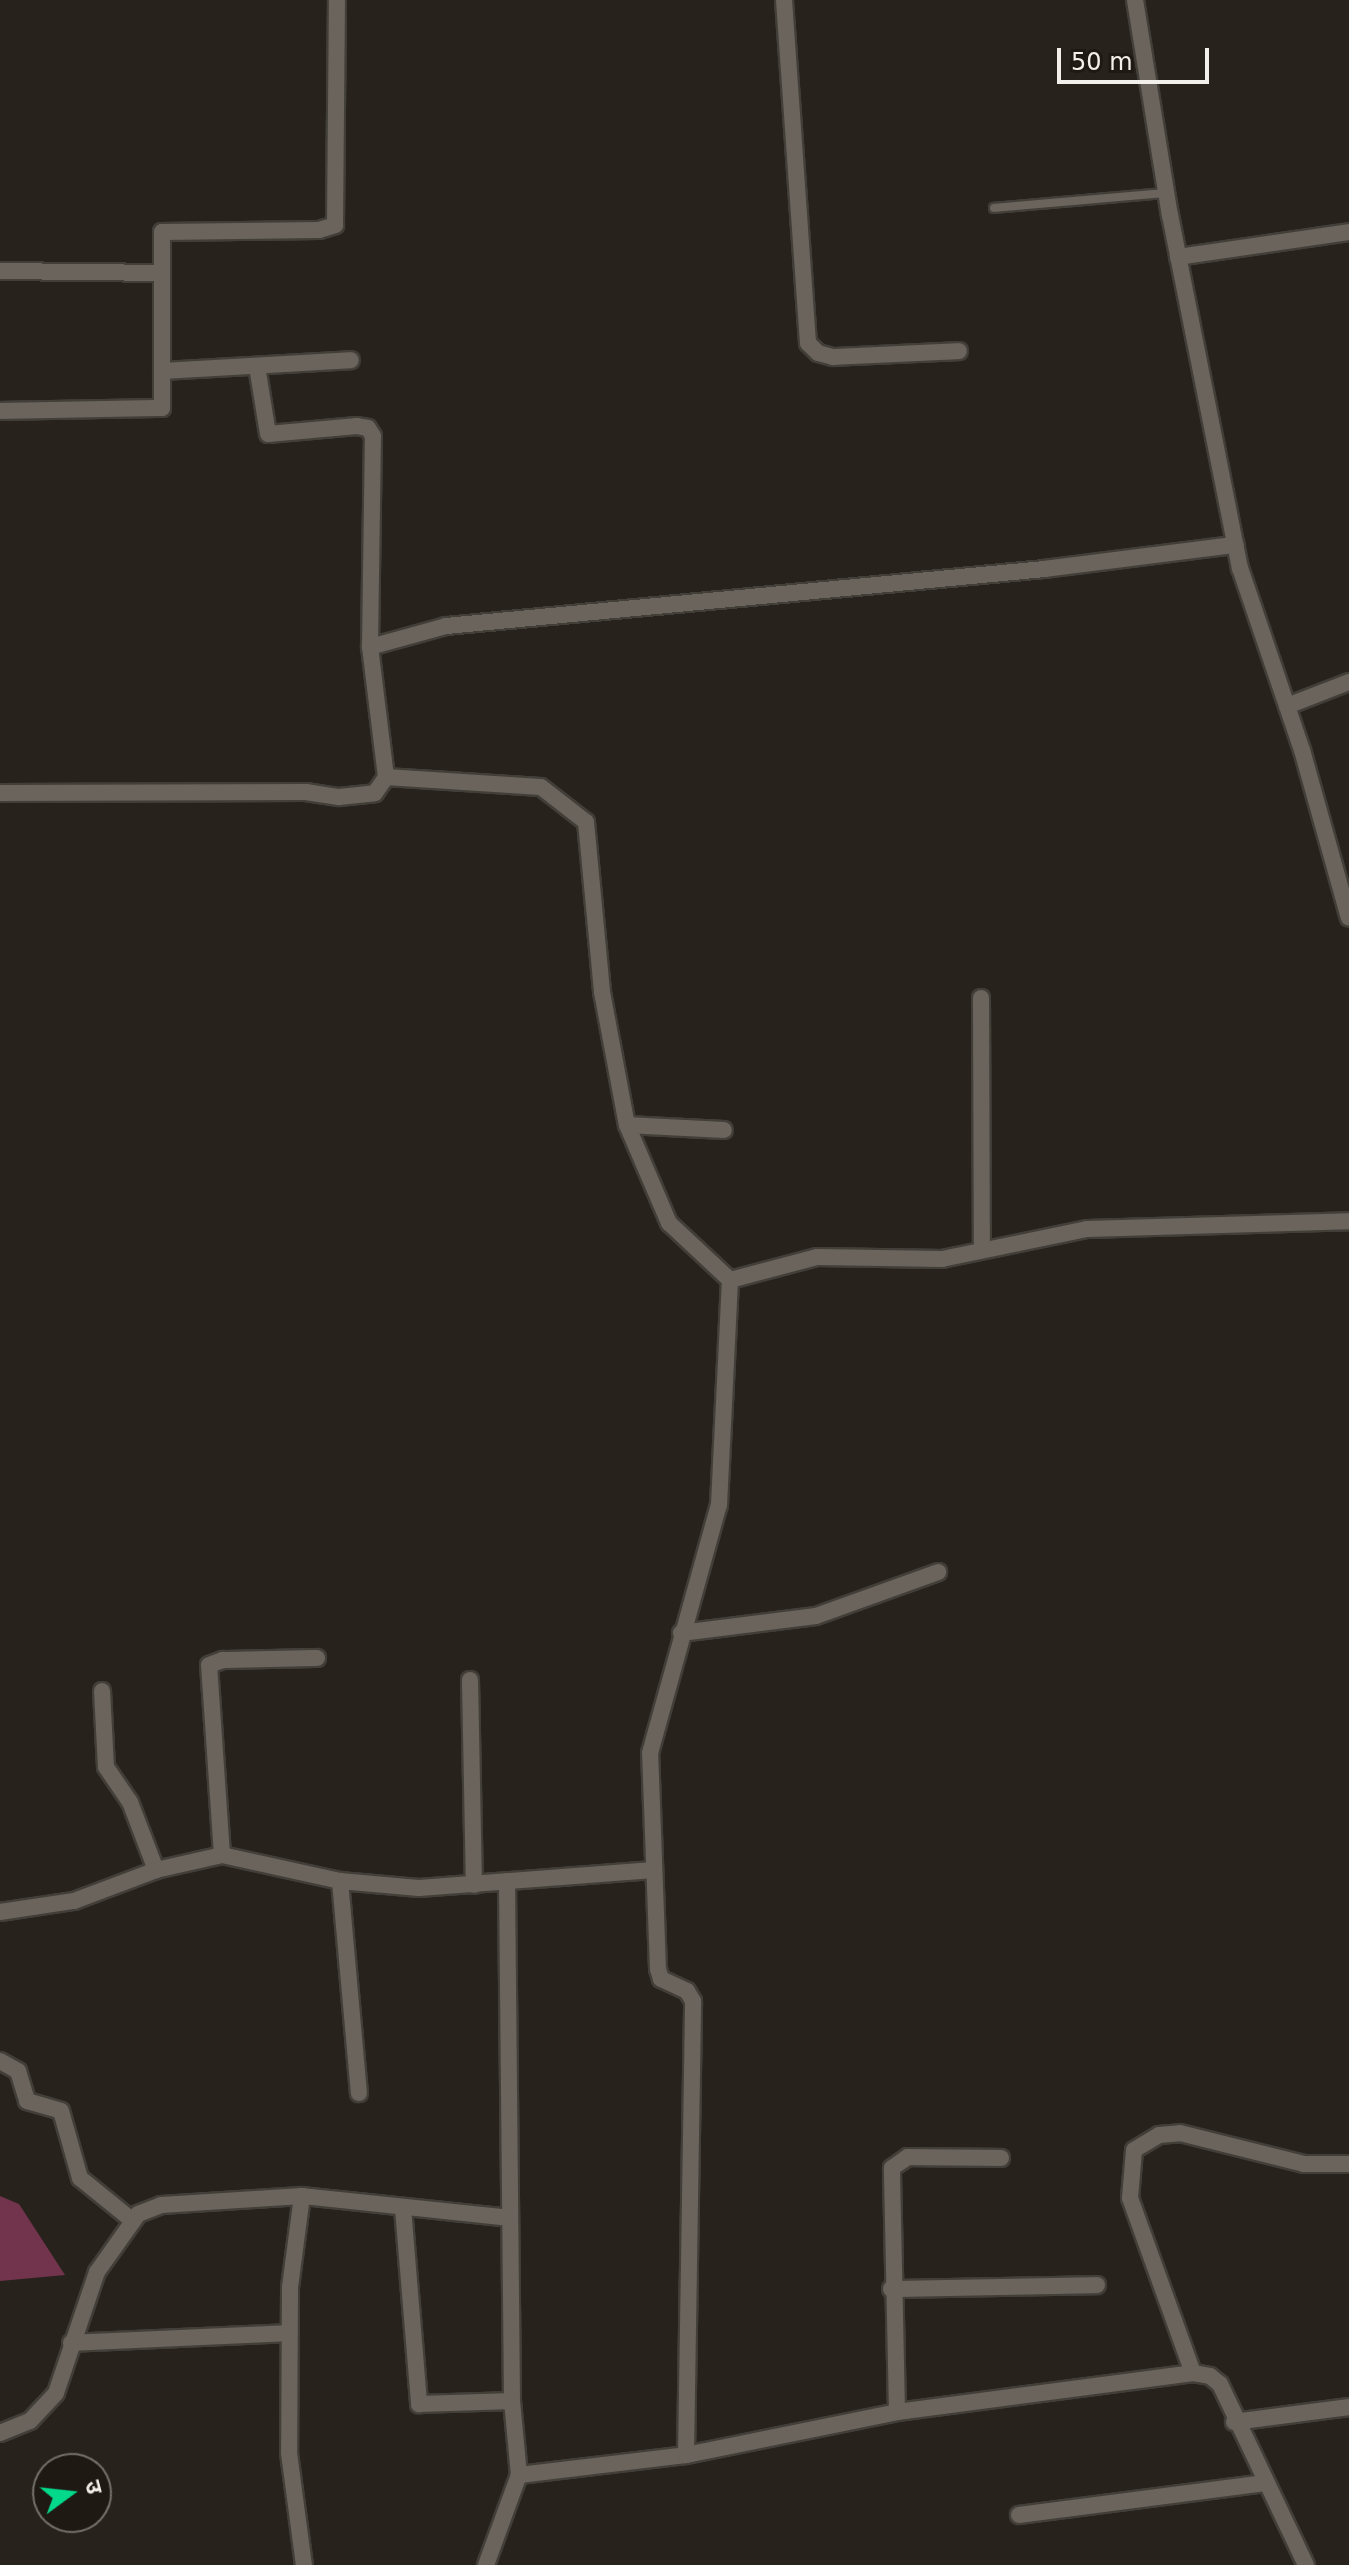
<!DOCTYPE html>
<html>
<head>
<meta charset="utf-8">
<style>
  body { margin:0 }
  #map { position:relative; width:1349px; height:2565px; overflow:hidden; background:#27231c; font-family:"DejaVu Sans","Noto Sans Devanagari",sans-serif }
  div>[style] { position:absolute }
  .building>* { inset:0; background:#72334d }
  .roads { filter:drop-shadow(2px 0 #423e38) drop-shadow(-2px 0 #423e38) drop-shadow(0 2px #423e38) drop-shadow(0 -2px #423e38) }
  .lane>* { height:8px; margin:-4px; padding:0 4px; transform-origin:4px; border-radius:4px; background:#6a645d }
  .street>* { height:16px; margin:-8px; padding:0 8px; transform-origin:8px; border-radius:8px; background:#6a645d }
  span { translate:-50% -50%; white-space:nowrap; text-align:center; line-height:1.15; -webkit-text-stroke:7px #1e1913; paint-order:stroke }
  .north { position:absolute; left:32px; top:2453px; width:80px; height:80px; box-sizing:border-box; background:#1e1913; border:2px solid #736f69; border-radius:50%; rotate:75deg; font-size:22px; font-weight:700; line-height:32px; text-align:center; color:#f3f0eb }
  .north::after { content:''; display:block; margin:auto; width:28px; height:36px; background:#02d98b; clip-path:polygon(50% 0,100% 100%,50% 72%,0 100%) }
  .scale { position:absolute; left:1057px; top:48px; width:152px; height:36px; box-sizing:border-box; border:4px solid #f3f0eb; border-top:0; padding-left:10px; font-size:24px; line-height:28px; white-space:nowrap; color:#f3f0eb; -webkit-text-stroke:6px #1e1913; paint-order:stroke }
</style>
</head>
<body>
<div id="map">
  <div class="building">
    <div style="clip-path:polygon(0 2196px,19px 2204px,65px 2275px,0 2281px)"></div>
  </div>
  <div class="roads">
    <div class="lane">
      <div style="left:994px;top:208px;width:173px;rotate:-5deg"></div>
    </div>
    <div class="street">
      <div style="left:784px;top:0;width:344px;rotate:86deg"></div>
      <div style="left:808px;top:343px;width:14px;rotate:45deg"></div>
      <div style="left:818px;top:353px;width:16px;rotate:15deg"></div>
      <div style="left:833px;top:357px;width:126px;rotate:-2.7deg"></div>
      <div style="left:1135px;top:0;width:218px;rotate:80.8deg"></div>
      <div style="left:1170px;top:215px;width:360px;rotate:78.8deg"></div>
      <div style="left:1240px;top:568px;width:192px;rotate:71.2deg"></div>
      <div style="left:1302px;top:750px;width:174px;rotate:74.4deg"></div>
      <div style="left:1178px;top:257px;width:173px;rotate:-8.3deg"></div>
      <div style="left:0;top:271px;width:162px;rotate:0.7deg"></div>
      <div style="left:162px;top:371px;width:189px;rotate:-3.3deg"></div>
      <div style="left:0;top:411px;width:162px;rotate:-1.1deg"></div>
      <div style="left:162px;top:408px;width:176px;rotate:-90deg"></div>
      <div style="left:162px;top:232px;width:157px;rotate:-0.7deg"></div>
      <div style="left:319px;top:230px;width:17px;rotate:-17deg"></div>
      <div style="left:335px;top:225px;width:225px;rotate:-89.5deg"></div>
      <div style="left:370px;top:647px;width:79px;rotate:-15.4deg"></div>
      <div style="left:446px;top:626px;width:601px;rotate:-5.44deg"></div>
      <div style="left:1044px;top:569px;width:193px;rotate:-7.2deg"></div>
      <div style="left:1287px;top:706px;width:66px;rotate:-21.2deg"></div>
      <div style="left:386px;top:777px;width:155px;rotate:3.7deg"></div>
      <div style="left:541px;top:787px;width:57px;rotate:37.9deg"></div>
      <div style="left:586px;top:822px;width:171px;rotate:84.6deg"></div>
      <div style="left:602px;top:992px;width:135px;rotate:79.4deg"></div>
      <div style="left:627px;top:1125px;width:107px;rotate:66.8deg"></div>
      <div style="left:669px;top:1223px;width:83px;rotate:43.1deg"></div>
      <div style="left:730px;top:1280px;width:90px;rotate:-14.8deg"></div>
      <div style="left:817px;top:1257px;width:125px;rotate:0.9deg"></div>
      <div style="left:942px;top:1259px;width:148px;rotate:-11.7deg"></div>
      <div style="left:1087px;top:1229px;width:262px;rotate:-1.7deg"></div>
      <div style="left:0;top:793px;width:306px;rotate:-0.2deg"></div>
      <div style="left:306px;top:792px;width:33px;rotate:9deg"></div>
      <div style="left:339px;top:797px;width:36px;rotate:-6deg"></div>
      <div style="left:375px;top:793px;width:19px;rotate:-55deg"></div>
      <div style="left:386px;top:777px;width:131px;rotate:-97deg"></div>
      <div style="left:370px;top:647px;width:211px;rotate:-89.2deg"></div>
      <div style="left:373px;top:436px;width:9px;rotate:-122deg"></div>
      <div style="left:368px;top:428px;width:11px;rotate:-170deg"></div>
      <div style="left:357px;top:426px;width:89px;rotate:174.9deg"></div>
      <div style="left:268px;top:434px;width:69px;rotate:-99.2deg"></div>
      <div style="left:981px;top:998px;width:252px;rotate:89.8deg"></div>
      <div style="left:627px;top:1125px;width:97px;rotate:3deg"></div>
      <div style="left:681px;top:1633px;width:136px;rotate:-7.2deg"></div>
      <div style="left:816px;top:1616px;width:130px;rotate:-19.8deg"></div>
      <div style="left:470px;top:1680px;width:205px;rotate:88.9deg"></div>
      <div style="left:102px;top:1691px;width:76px;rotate:87deg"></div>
      <div style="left:106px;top:1767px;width:42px;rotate:55.6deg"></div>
      <div style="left:130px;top:1802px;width:73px;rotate:69.1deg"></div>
      <div style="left:222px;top:1855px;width:190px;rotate:-93.9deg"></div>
      <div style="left:209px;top:1665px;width:15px;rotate:-20deg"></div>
      <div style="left:223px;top:1660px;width:94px;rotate:-1.2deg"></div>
      <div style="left:340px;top:1881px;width:213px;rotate:84.9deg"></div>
      <div style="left:507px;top:1881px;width:520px;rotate:89.45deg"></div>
      <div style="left:512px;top:2401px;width:74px;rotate:84.6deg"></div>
      <div style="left:0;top:1912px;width:75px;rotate:-8.5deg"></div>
      <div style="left:74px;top:1901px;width:88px;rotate:-20.7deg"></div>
      <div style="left:156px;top:1870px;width:68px;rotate:-12.8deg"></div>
      <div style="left:222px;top:1855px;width:121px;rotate:12.4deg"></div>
      <div style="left:340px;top:1881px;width:79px;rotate:5.1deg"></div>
      <div style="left:419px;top:1888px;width:235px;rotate:-4.4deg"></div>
      <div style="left:0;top:2061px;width:21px;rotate:29deg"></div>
      <div style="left:18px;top:2071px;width:31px;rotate:73deg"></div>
      <div style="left:27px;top:2101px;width:35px;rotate:16deg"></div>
      <div style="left:61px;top:2111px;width:70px;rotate:74.2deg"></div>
      <div style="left:80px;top:2178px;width:68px;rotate:39.1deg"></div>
      <div style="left:302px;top:2196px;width:92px;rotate:97.5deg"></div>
      <div style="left:290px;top:2287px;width:166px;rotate:90.3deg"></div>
      <div style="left:289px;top:2453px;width:113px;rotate:82.4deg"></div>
      <div style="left:403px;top:2208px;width:197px;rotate:85.3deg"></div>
      <div style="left:419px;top:2404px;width:93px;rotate:-1.8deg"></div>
      <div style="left:891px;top:2289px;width:206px;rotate:-1.1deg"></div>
      <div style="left:71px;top:2343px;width:218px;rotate:-2.6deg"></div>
      <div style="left:1193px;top:2373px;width:186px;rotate:-109.8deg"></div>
      <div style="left:1130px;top:2198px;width:48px;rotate:-85.2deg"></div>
      <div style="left:1134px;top:2150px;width:29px;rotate:-31deg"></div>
      <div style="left:1159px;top:2135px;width:21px;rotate:-5deg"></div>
      <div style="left:1180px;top:2133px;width:128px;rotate:14deg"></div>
      <div style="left:1304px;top:2164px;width:45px"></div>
      <div style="left:897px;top:2412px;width:244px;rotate:-91.2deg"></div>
      <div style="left:892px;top:2168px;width:19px;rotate:-35deg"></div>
      <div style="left:908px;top:2157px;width:93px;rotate:0.6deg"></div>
      <div style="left:1234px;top:2422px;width:116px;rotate:-7.4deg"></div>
      <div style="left:0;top:2433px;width:32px;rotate:-22deg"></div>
      <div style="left:30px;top:2421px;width:38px;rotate:-47deg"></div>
      <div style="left:56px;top:2393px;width:128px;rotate:-71.3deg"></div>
      <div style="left:97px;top:2272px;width:71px;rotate:-54.7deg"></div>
      <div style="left:138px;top:2214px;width:25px;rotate:-21deg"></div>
      <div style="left:161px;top:2205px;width:141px;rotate:-3.7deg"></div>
      <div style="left:302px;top:2196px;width:209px;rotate:6deg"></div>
      <div style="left:686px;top:2455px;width:215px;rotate:-11.5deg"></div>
      <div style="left:897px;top:2412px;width:299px;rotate:-7.5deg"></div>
      <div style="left:1193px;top:2373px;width:17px;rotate:10deg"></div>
      <div style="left:1210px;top:2376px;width:13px;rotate:39deg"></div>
      <div style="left:1220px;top:2384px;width:200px;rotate:64.6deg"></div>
      <div style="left:1019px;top:2515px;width:248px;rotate:-7.4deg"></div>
      <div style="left:486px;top:2565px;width:96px;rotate:-69.9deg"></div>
      <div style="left:519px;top:2475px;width:168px;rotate:-6.8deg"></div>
      <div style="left:686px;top:2455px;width:454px;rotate:-89.1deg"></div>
      <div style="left:693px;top:2001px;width:12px;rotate:-121deg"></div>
      <div style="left:687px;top:1991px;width:29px;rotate:-155deg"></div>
      <div style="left:661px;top:1979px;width:10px;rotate:-107deg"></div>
      <div style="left:658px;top:1969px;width:216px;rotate:-92.1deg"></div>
      <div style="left:650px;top:1753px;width:257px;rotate:-74.5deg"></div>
      <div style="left:719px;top:1505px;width:225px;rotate:-87.2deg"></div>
    </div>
  </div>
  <div class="north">उ</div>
  <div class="scale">50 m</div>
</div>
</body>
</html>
